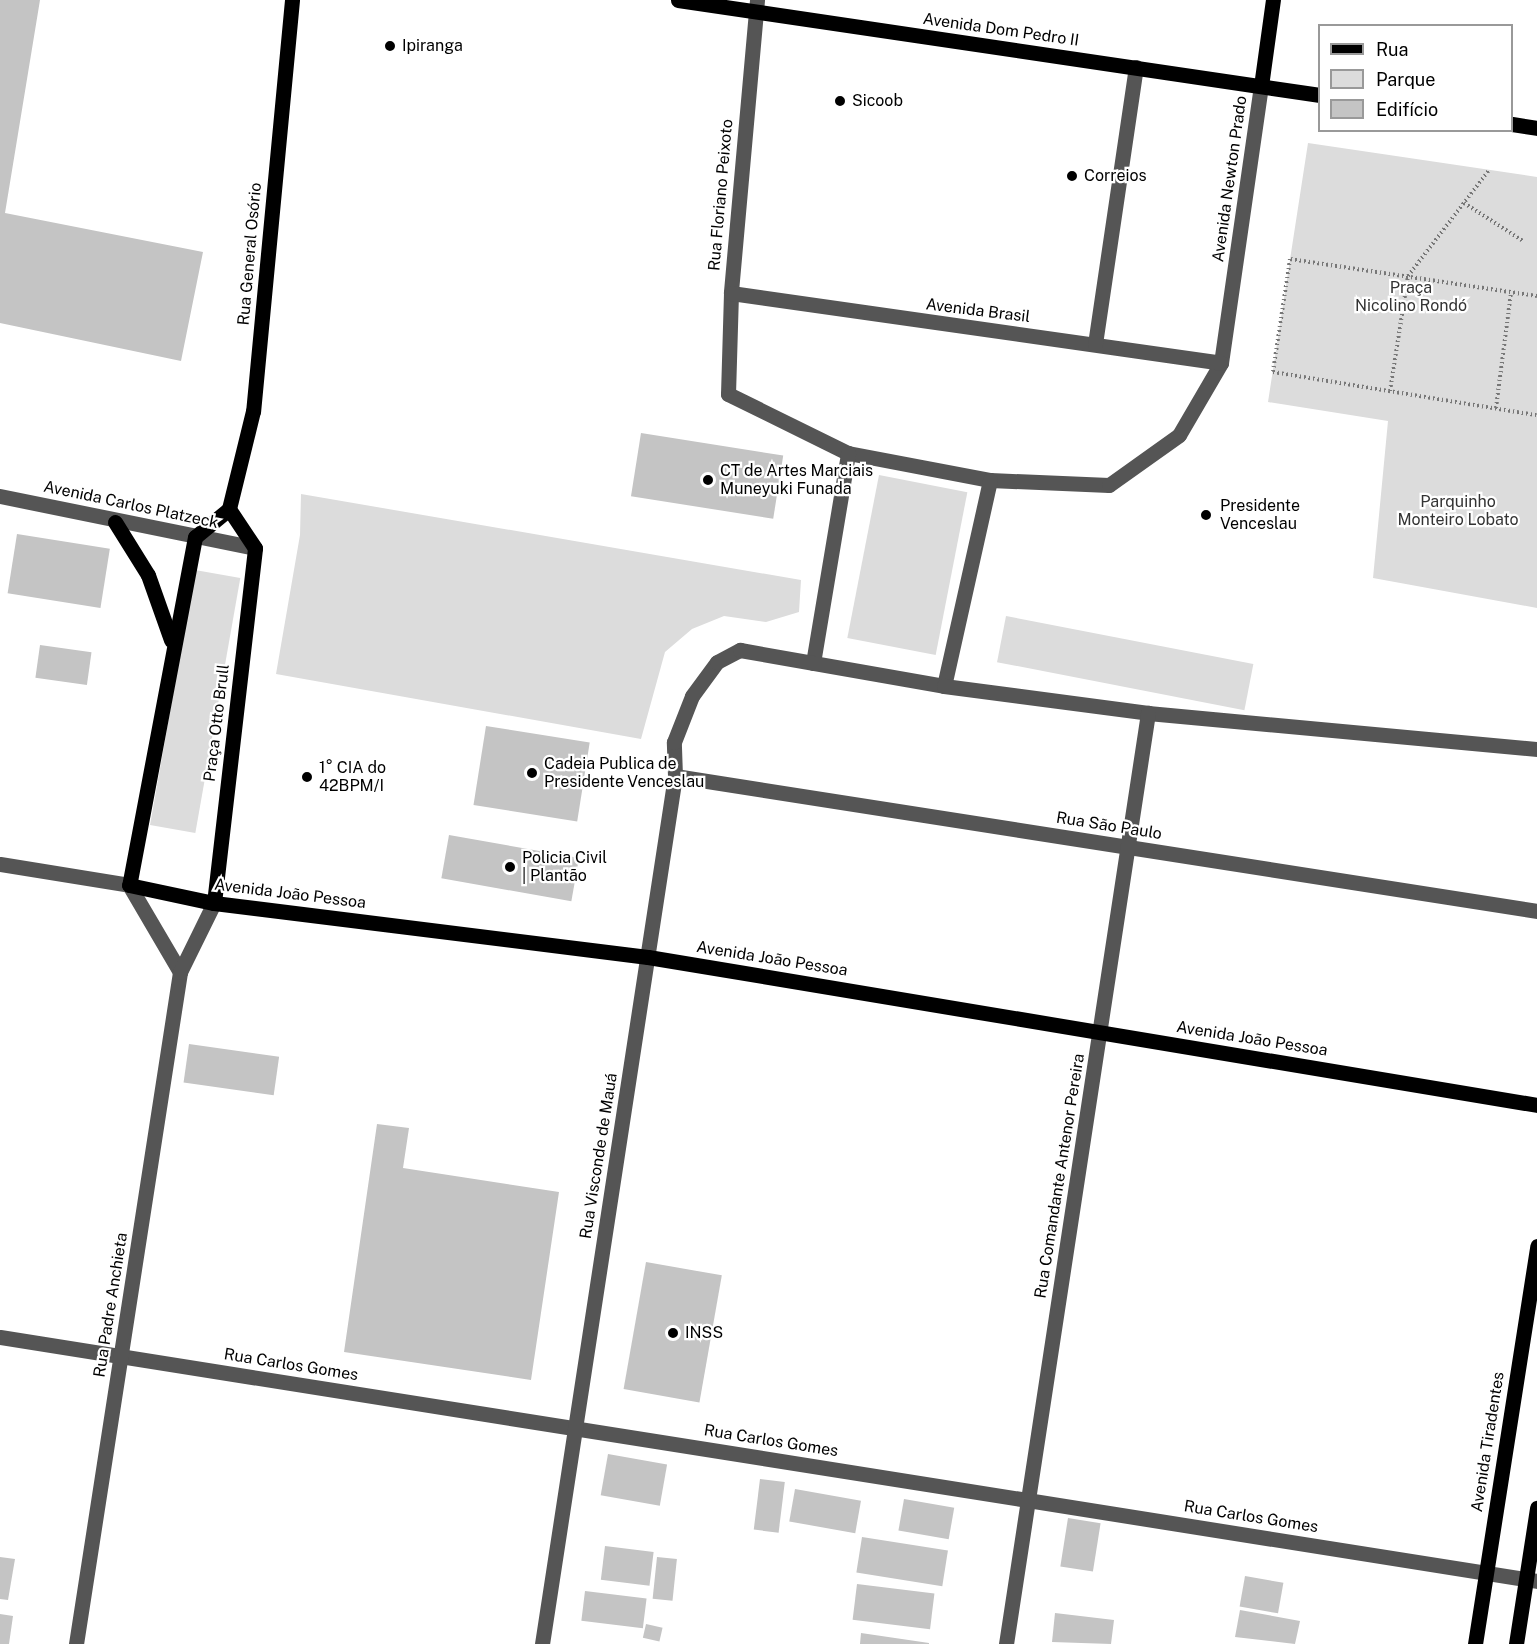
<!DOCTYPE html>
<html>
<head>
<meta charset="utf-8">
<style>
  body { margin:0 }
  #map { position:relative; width:1537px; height:1644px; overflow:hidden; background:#fff; font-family:"Public Sans",sans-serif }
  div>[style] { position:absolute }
  .green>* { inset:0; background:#dcdcdc; transform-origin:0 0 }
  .building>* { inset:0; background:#c4c4c4; transform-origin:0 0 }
  .path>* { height:4px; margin-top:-2px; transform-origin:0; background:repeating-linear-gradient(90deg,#777 0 1.5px,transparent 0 4.5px) }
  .minor>* { height:15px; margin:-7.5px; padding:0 7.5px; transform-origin:7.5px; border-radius:7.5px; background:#555 }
  .major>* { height:15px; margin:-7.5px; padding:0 7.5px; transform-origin:7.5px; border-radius:7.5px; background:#000 }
  .dots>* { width:16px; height:16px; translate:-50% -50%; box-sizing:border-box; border:3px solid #fff; border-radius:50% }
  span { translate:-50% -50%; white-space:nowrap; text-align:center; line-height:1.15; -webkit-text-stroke:4.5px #fff; paint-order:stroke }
  .street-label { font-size:16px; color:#000 }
  .poi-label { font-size:16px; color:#000 }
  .left { translate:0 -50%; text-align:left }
  .park-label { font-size:16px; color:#333 }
  .legend { position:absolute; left:1318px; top:24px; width:195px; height:108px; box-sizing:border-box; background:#fff; border:2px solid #999; margin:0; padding:8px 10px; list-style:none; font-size:18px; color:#000 }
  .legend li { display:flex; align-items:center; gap:12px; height:30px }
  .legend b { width:30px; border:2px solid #999 }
</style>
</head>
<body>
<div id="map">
  <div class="green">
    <div style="clip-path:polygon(1308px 143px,1537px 177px,1537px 608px,1373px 578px,1388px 421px,1268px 402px)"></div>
    <div style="left:879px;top:475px;width:90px;height:166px;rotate:11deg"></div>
    <div style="clip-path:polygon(301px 494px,801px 580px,799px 612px,766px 622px,724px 616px,692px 629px,665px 652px,641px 739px,276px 674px,300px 535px)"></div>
    <div style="left:195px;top:570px;width:46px;height:259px;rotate:10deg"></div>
    <div style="left:1006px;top:616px;width:252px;height:47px;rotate:11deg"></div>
  </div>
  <div class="building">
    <div style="clip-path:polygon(0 0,40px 0,5px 213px,203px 252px,181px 361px,0 323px)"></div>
    <div style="left:641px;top:433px;width:144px;height:64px;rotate:9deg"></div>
    <div style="left:17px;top:534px;width:94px;height:60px;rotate:9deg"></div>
    <div style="left:40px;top:645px;width:52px;height:33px;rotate:8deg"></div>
    <div style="left:486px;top:726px;width:105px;height:80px;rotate:9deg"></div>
    <div style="left:449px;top:835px;width:132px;height:44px;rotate:10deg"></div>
    <div style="left:189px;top:1044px;width:91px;height:39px;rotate:8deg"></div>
    <div style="clip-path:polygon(377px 1124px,409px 1128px,403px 1168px,559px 1192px,531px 1380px,344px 1352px)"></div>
    <div style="left:646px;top:1262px;width:77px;height:129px;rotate:10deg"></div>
    <div style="left:608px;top:1454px;width:60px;height:42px;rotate:10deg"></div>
    <div style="left:760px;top:1479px;width:25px;height:51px;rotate:7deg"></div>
    <div style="left:795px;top:1489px;width:67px;height:33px;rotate:10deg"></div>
    <div style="left:904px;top:1499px;width:51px;height:32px;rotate:10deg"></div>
    <div style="left:1068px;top:1518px;width:33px;height:49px;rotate:9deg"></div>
    <div style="left:862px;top:1537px;width:87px;height:36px;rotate:9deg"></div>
    <div style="left:605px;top:1546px;width:49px;height:34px;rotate:7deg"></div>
    <div style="clip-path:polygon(0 1557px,15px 1559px,8px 1600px,0 1599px)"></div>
    <div style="left:657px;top:1557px;width:20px;height:42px;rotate:6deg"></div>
    <div style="left:1245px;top:1576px;width:39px;height:31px;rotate:10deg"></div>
    <div style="left:857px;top:1584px;width:78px;height:36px;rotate:7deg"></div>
    <div style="left:585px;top:1591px;width:62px;height:30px;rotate:7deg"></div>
    <div style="clip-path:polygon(1240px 1610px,1300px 1621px,1295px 1644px,1235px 1637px)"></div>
    <div style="clip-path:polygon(1055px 1613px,1114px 1620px,1111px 1644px,1052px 1642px)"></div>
    <div style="clip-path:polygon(0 1614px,13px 1616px,9px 1644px,0 1644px)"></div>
    <div style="left:646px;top:1624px;width:17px;height:14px;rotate:13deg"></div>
    <div style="clip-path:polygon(861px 1633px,929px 1643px,929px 1644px,860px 1644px)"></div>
  </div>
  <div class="path">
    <div style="left:1464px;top:203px;width:70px;rotate:32.8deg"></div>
    <div style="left:1537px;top:296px;width:250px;rotate:-171.5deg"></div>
    <div style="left:1290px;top:259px;width:114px;rotate:98.6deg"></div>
    <div style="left:1273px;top:372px;width:267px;rotate:9.3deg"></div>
    <div style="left:1390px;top:391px;width:116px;rotate:-81.1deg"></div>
    <div style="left:1408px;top:276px;width:133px;rotate:-52.6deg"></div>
    <div style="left:1496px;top:408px;width:117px;rotate:-82.6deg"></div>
  </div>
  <div class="minor">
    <div style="left:757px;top:0;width:294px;rotate:95.1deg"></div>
    <div style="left:731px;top:293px;width:101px;rotate:91.7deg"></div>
    <div style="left:728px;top:394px;width:134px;rotate:26.2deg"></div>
    <div style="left:848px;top:453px;width:145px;rotate:10.8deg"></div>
    <div style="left:990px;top:480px;width:119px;rotate:2.4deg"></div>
    <div style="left:1109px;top:485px;width:86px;rotate:-35.5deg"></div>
    <div style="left:1179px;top:435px;width:83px;rotate:-59.7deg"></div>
    <div style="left:1221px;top:363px;width:280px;rotate:-81.8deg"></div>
    <div style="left:731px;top:293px;width:495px;rotate:8.1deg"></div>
    <div style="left:1095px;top:344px;width:280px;rotate:-81.6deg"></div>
    <div style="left:0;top:496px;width:260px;rotate:11.5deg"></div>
    <div style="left:813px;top:663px;width:213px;rotate:-80.5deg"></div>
    <div style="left:944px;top:686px;width:211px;rotate:-77.4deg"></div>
    <div style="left:675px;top:776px;width:873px;rotate:8.9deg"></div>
    <div style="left:0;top:864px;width:131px;rotate:9.2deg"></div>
    <div style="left:129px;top:885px;width:101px;rotate:59.6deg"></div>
    <div style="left:0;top:1337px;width:1556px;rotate:9.02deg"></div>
    <div style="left:76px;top:1644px;width:680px;rotate:-81.2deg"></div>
    <div style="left:180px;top:972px;width:77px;rotate:-63.8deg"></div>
    <div style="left:542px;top:1644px;width:878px;rotate:-81.29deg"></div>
    <div style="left:675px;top:776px;width:34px;rotate:-92deg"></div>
    <div style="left:674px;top:742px;width:49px;rotate:-68.6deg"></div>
    <div style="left:692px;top:696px;width:42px;rotate:-53.7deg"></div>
    <div style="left:717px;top:662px;width:26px;rotate:-28deg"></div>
    <div style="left:740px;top:650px;width:207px;rotate:10deg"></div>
    <div style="left:944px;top:686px;width:206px;rotate:7.5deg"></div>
    <div style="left:1148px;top:713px;width:391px;rotate:5.3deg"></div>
    <div style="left:1006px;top:1644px;width:942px;rotate:-81.33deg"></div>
  </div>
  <div class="major">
    <div style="left:292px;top:0;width:413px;rotate:95.4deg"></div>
    <div style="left:253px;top:411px;width:101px;rotate:103.8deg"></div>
    <div style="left:229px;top:509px;width:44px;rotate:140.5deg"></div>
    <div style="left:195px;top:537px;width:354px;rotate:100.7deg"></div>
    <div style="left:129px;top:885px;width:87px;rotate:12deg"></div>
    <div style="left:214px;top:903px;width:437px;rotate:7.1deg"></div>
    <div style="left:648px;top:957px;width:901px;rotate:9.45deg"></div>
    <div style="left:678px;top:0;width:649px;rotate:8.42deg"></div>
    <div style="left:1261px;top:86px;width:87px;rotate:-82.1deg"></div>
    <div style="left:1512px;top:124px;width:25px;rotate:9deg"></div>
    <div style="left:115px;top:522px;width:62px;rotate:58.1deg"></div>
    <div style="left:148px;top:575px;width:69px;rotate:70.5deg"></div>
    <div style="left:214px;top:903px;width:357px;rotate:-83.4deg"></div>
    <div style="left:255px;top:548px;width:47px;rotate:-123.7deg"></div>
    <div style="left:1475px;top:1644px;width:403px;rotate:-81.1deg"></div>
    <div style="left:1516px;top:1644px;width:138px;rotate:-81.2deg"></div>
  </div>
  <div class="dots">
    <div style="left:390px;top:46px;background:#000"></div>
    <div style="left:840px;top:101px;background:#000"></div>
    <div style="left:1072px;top:176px;background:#000"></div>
    <div style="left:708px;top:480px;background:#000"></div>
    <div style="left:1206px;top:515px;background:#000"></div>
    <div style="left:532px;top:773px;background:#000"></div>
    <div style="left:307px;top:777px;background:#000"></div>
    <div style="left:510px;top:867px;background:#000"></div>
    <div style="left:673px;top:1333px;background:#000"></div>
  </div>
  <div class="street-label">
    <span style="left:1001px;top:30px;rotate:8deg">Avenida Dom Pedro II</span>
    <span style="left:1230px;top:179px;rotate:-82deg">Avenida Newton Prado</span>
    <span style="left:721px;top:195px;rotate:-85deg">Rua Floriano Peixoto</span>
    <span style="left:250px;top:254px;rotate:-85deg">Rua General Osório</span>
    <span style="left:978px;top:311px;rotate:7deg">Avenida Brasil</span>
    <span style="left:131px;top:505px;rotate:12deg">Avenida Carlos Platzeck</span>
    <span style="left:217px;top:723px;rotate:-83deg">Praça Otto Brull</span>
    <span style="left:1109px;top:826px;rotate:9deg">Rua São Paulo</span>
    <span style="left:290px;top:894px;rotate:7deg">Avenida João Pessoa</span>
    <span style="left:772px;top:959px;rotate:9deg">Avenida João Pessoa</span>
    <span style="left:1252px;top:1039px;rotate:9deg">Avenida João Pessoa</span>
    <span style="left:599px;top:1156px;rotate:-81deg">Rua Visconde de Mauá</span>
    <span style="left:1060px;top:1176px;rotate:-81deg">Rua Comandante Antenor Pereira</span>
    <span style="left:111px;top:1305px;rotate:-81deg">Rua Padre Anchieta</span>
    <span style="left:291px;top:1365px;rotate:9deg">Rua Carlos Gomes</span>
    <span style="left:771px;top:1441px;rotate:9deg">Rua Carlos Gomes</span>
    <span style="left:1488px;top:1442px;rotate:-81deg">Avenida Tiradentes</span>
    <span style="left:1251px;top:1517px;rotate:9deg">Rua Carlos Gomes</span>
  </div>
  <div class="poi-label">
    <span class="left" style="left:402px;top:46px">Ipiranga</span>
    <span class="left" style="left:852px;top:101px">Sicoob</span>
    <span class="left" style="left:1084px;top:176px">Correios</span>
    <span class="left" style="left:720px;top:480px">CT de Artes Marciais<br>Muneyuki Funada</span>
    <span class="left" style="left:1220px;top:515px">Presidente<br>Venceslau</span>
    <span class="left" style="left:544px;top:773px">Cadeia Publica de<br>Presidente Venceslau</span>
    <span class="left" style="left:319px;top:777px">1° CIA do<br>42BPM/I</span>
    <span class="left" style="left:522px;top:867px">Policia Civil<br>| Plantão</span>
    <span class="left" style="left:685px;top:1333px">INSS</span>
  </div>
  <div class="park-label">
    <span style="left:1411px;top:297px">Praça<br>Nicolino Rondó</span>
    <span style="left:1458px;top:511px">Parquinho<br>Monteiro Lobato</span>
  </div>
  <ul class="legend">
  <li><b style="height:8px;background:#000"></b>Rua</li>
  <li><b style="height:16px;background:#dcdcdc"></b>Parque</li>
  <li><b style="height:16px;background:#c4c4c4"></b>Edifício</li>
  </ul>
</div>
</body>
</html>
